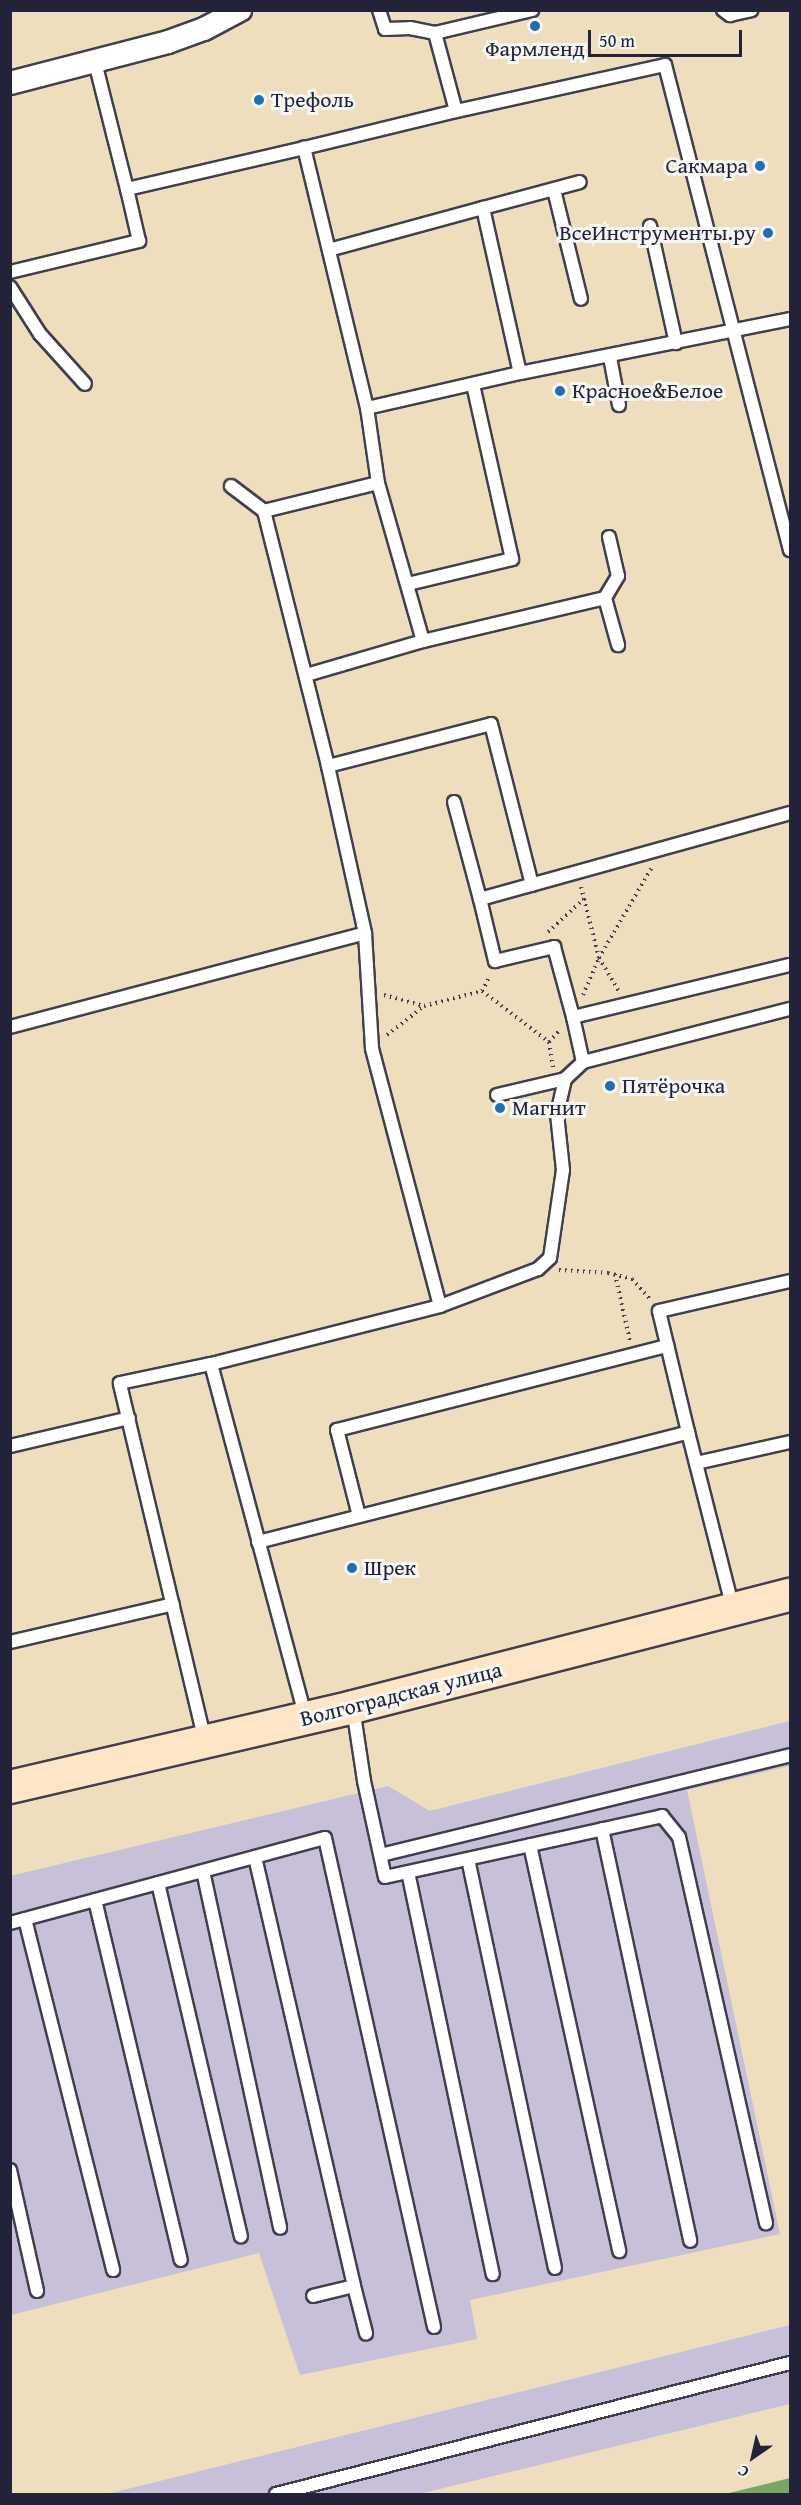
<!DOCTYPE html>
<html>
<head>
<meta charset="utf-8">
<style>
  body { margin:0 }
  #map { position:relative; width:801px; height:2505px; overflow:hidden; background:#eedebd; font-family:"Gentium Book Plus",serif }
  div>[style] { position:absolute }
  .industrial>* { inset:0; background:#c7c0d8 }
  .forest>* { inset:0; background:#79a761 }
  .path>* { height:4px; margin-top:-2px; transform-origin:0; background:repeating-linear-gradient(90deg,#413e4e 0 1.5px,transparent 0 6px) }
  .roads { filter:drop-shadow(2px 0 #413e4e) drop-shadow(-2px 0 #413e4e) drop-shadow(0 2px #413e4e) drop-shadow(0 -2px #413e4e) }
  .service>* { height:12px; margin:-6px; padding:0 6px; transform-origin:6px; border-radius:6px; background:#fff }
  .minor>* { height:22px; margin:-11px; padding:0 11px; transform-origin:11px; border-radius:11px; background:#fff }
  .secondary>* { height:32px; margin:-16px; padding:0 16px; transform-origin:16px; border-radius:16px; background:#fee5c5 }
  .dots>* { width:16px; height:16px; translate:-50% -50%; box-sizing:border-box; border:3px solid #f6f6f2; border-radius:50% }
  span { translate:-50% -50%; white-space:nowrap; text-align:center; line-height:1.15; -webkit-text-stroke:6px #f6f6f2; paint-order:stroke }
  .poi-label { font-size:22px; color:#22223b }
  .left { translate:0 -50%; text-align:left }
  .right { translate:-100% -50%; text-align:right }
  .street-label { font-size:22px; color:#22223b }
  .frame { position:absolute; inset:0; border:12px solid #22223b; pointer-events:none }
  .north { position:absolute; left:723px; top:2427px; width:60px; height:60px; -webkit-text-stroke:4px #f6f6f2; paint-order:stroke; rotate:214deg; font-size:16px; font-weight:700; line-height:24px; text-align:center; color:#22223b }
  .north::after { content:''; display:block; margin:auto; width:21px; height:27px; background:#22223b; clip-path:polygon(50% 0,100% 100%,50% 72%,0 100%) }
  .scale { position:absolute; left:588px; top:30px; width:154px; height:27px; box-sizing:border-box; border:3px solid #22223b; border-top:0; padding-left:8px; font-size:18px; line-height:21px; white-space:nowrap; color:#22223b; -webkit-text-stroke:4px #f6f6f2; paint-order:stroke }
</style>
</head>
<body>
<div id="map">
  <div class="industrial">
    <div style="clip-path:polygon(790px 1721px,790px 1766px,687px 1790px,780px 2234px,470px 2300px,477px 2339px,300px 2375px,259px 2253px,11px 2315px,10px 1876px,388px 1786px,430px 1811px)"></div>
    <div style="clip-path:polygon(790px 2325px,790px 2404px,419px 2494px,107px 2494px)"></div>
  </div>
  <div class="forest">
    <div style="clip-path:polygon(790px 2478px,790px 2494px,725px 2494px)"></div>
  </div>
  <div class="path">
    <div style="left:581px;top:887px;width:73px;rotate:75.8deg"></div>
    <div style="left:599px;top:958px;width:39px;rotate:59deg"></div>
    <div style="left:548px;top:932px;width:49px;rotate:-42.5deg"></div>
    <div style="left:482px;top:991px;width:84px;rotate:37.3deg"></div>
    <div style="left:549px;top:1042px;width:15px;rotate:-48deg"></div>
    <div style="left:384px;top:995px;width:41px;rotate:15.4deg"></div>
    <div style="left:424px;top:1006px;width:60px;rotate:-14.5deg"></div>
    <div style="left:482px;top:991px;width:17px;rotate:-62deg"></div>
    <div style="left:583px;top:995px;width:40px;rotate:-66.6deg"></div>
    <div style="left:599px;top:958px;width:105px;rotate:-59.8deg"></div>
    <div style="left:387px;top:1035px;width:47px;rotate:-38.1deg"></div>
    <div style="left:549px;top:1042px;width:26px;rotate:81deg"></div>
    <div style="left:559px;top:1270px;width:49px;rotate:3.5deg"></div>
    <div style="left:608px;top:1273px;width:25px;rotate:14deg"></div>
    <div style="left:632px;top:1279px;width:27px;rotate:48deg"></div>
    <div style="left:615px;top:1274px;width:69px;rotate:77.4deg"></div>
  </div>
  <div class="roads">
    <div class="service">
      <div style="left:379px;top:10px;width:20px;rotate:72deg"></div>
      <div style="left:385px;top:29px;width:25px;rotate:-2deg"></div>
      <div style="left:410px;top:28px;width:25px;rotate:11deg"></div>
      <div style="left:435px;top:33px;width:100px;rotate:-13.3deg"></div>
      <div style="left:723px;top:10px;width:9px;rotate:36deg"></div>
      <div style="left:730px;top:15px;width:22px;rotate:-13deg"></div>
      <div style="left:95px;top:62px;width:131px;rotate:75.9deg"></div>
      <div style="left:127px;top:189px;width:182px;rotate:-13deg"></div>
      <div style="left:456px;top:111px;width:214px;rotate:-12.4deg"></div>
      <div style="left:665px;top:65px;width:501px;rotate:75.55deg"></div>
      <div style="left:554px;top:190px;width:112px;rotate:76.1deg"></div>
      <div style="left:483px;top:208px;width:100px;rotate:-15deg"></div>
      <div style="left:650px;top:226px;width:120px;rotate:77.5deg"></div>
      <div style="left:329px;top:250px;width:160px;rotate:-15.3deg"></div>
      <div style="left:483px;top:208px;width:169px;rotate:77.4deg"></div>
      <div style="left:10px;top:272px;width:133px;rotate:-13.5deg"></div>
      <div style="left:139px;top:241px;width:53px;rotate:-103deg"></div>
      <div style="left:10px;top:287px;width:56px;rotate:57.4deg"></div>
      <div style="left:40px;top:334px;width:67px;rotate:48deg"></div>
      <div style="left:610px;top:357px;width:49px;rotate:79.4deg"></div>
      <div style="left:367px;top:408px;width:157px;rotate:-12.9deg"></div>
      <div style="left:520px;top:373px;width:275px;rotate:-11.3deg"></div>
      <div style="left:231px;top:486px;width:41px;rotate:37.1deg"></div>
      <div style="left:264px;top:511px;width:263px;rotate:75.9deg"></div>
      <div style="left:328px;top:766px;width:168px;rotate:-14.4deg"></div>
      <div style="left:491px;top:724px;width:166px;rotate:75.7deg"></div>
      <div style="left:264px;top:511px;width:117px;rotate:-13.8deg"></div>
      <div style="left:609px;top:537px;width:40px;rotate:77deg"></div>
      <div style="left:618px;top:576px;width:26px;rotate:121deg"></div>
      <div style="left:605px;top:598px;width:49px;rotate:74.5deg"></div>
      <div style="left:408px;top:584px;width:107px;rotate:-13.5deg"></div>
      <div style="left:512px;top:559px;width:179px;rotate:-102.6deg"></div>
      <div style="left:423px;top:641px;width:164px;rotate:-105.9deg"></div>
      <div style="left:378px;top:483px;width:76px;rotate:-98.3deg"></div>
      <div style="left:367px;top:408px;width:268px;rotate:-103.6deg"></div>
      <div style="left:304px;top:148px;width:156px;rotate:-13.7deg"></div>
      <div style="left:456px;top:111px;width:81px;rotate:-105.1deg"></div>
      <div style="left:306px;top:675px;width:122px;rotate:-16.2deg"></div>
      <div style="left:423px;top:641px;width:187px;rotate:-13.3deg"></div>
      <div style="left:454px;top:802px;width:100px;rotate:75deg"></div>
      <div style="left:480px;top:899px;width:322px;rotate:-15.5deg"></div>
      <div style="left:480px;top:899px;width:64px;rotate:76.4deg"></div>
      <div style="left:495px;top:961px;width:61px;rotate:-13.3deg"></div>
      <div style="left:554px;top:947px;width:73px;rotate:74.8deg"></div>
      <div style="left:10px;top:1027px;width:367px;rotate:-14.8deg"></div>
      <div style="left:583px;top:1062px;width:46px;rotate:-102.5deg"></div>
      <div style="left:573px;top:1017px;width:223px;rotate:-13.5deg"></div>
      <div style="left:497px;top:1095px;width:70px;rotate:-13.2deg"></div>
      <div style="left:565px;top:1079px;width:25px;rotate:-43deg"></div>
      <div style="left:583px;top:1062px;width:214px;rotate:-14.4deg"></div>
      <div style="left:440px;top:1306px;width:105px;rotate:-20.7deg"></div>
      <div style="left:538px;top:1269px;width:16px;rotate:-43deg"></div>
      <div style="left:550px;top:1258px;width:89px;rotate:-81.6deg"></div>
      <div style="left:563px;top:1170px;width:56px;rotate:-96.1deg"></div>
      <div style="left:557px;top:1114px;width:36px;rotate:-77deg"></div>
      <div style="left:211px;top:1364px;width:367px;rotate:75deg"></div>
      <div style="left:688px;top:1432px;width:124px;rotate:-103.5deg"></div>
      <div style="left:659px;top:1311px;width:134px;rotate:-12.9deg"></div>
      <div style="left:10px;top:1446px;width:122px;rotate:-13.2deg"></div>
      <div style="left:696px;top:1463px;width:96px;rotate:-12.6deg"></div>
      <div style="left:359px;top:1516px;width:89px;rotate:-104.3deg"></div>
      <div style="left:337px;top:1430px;width:341px;rotate:-14.3deg"></div>
      <div style="left:258px;top:1542px;width:444px;rotate:-14.3deg"></div>
      <div style="left:688px;top:1432px;width:182px;rotate:75.7deg"></div>
      <div style="left:10px;top:1642px;width:167px;rotate:-13.1deg"></div>
      <div style="left:353px;top:1708px;width:74px;rotate:81.4deg"></div>
      <div style="left:364px;top:1781px;width:98px;rotate:77.7deg"></div>
      <div style="left:385px;top:1877px;width:284px;rotate:-12.4deg"></div>
      <div style="left:662px;top:1816px;width:27px;rotate:51deg"></div>
      <div style="left:679px;top:1837px;width:396px;rotate:77.3deg"></div>
      <div style="left:205px;top:1741px;width:368px;rotate:-103.4deg"></div>
      <div style="left:120px;top:1383px;width:93px;rotate:-11.8deg"></div>
      <div style="left:211px;top:1364px;width:236px;rotate:-14.2deg"></div>
      <div style="left:440px;top:1306px;width:267px;rotate:-104.8deg"></div>
      <div style="left:372px;top:1048px;width:115px;rotate:-93.5deg"></div>
      <div style="left:365px;top:933px;width:171px;rotate:-102.5deg"></div>
      <div style="left:602px;top:1829px;width:421px;rotate:77.9deg"></div>
      <div style="left:530px;top:1845px;width:416px;rotate:77.6deg"></div>
      <div style="left:381px;top:1855px;width:421px;rotate:-13.7deg"></div>
      <div style="left:255px;top:1857px;width:440px;rotate:77deg"></div>
      <div style="left:354px;top:2286px;width:42px;rotate:166.3deg"></div>
      <div style="left:468px;top:1859px;width:418px;rotate:78deg"></div>
      <div style="left:203px;top:1871px;width:365px;rotate:77.8deg"></div>
      <div style="left:408px;top:1872px;width:411px;rotate:78.1deg"></div>
      <div style="left:158px;top:1883px;width:363px;rotate:76.8deg"></div>
      <div style="left:95px;top:1900px;width:370px;rotate:76.6deg"></div>
      <div style="left:25px;top:1919px;width:362px;rotate:75.9deg"></div>
      <div style="left:10px;top:1923px;width:326px;rotate:-15.1deg"></div>
      <div style="left:325px;top:1838px;width:501px;rotate:77.43deg"></div>
      <div style="left:10px;top:2170px;width:124px;rotate:77.4deg"></div>
      <div style="left:354px;top:2286px;width:49px;rotate:75.7deg"></div>
      <div style="left:276px;top:2494px;width:530px;rotate:-14.3deg"></div>
    </div>
    <div class="minor">
      <div style="left:10px;top:83px;width:163px;rotate:-14.5deg"></div>
      <div style="left:168px;top:42px;width:38px;rotate:-20deg"></div>
      <div style="left:204px;top:29px;width:41px;rotate:-27.8deg"></div>
    </div>
    <div class="secondary">
      <div style="left:10px;top:1787px;width:352px;rotate:-13.1deg"></div>
      <div style="left:353px;top:1707px;width:451px;rotate:-14.4deg"></div>
    </div>
  </div>
  <div class="dots">
    <div style="left:535px;top:26px;background:#1f6fb2"></div>
    <div style="left:259px;top:100px;background:#1f6fb2"></div>
    <div style="left:760px;top:166px;background:#1f6fb2"></div>
    <div style="left:768px;top:233px;background:#1f6fb2"></div>
    <div style="left:560px;top:391px;background:#1f6fb2"></div>
    <div style="left:610px;top:1086px;background:#1f6fb2"></div>
    <div style="left:500px;top:1108px;background:#1f6fb2"></div>
    <div style="left:352px;top:1568px;background:#1f6fb2"></div>
  </div>
  <div class="poi-label">
    <span style="left:535px;top:49px">Фармленд</span>
    <span class="left" style="left:271px;top:100px">Трефоль</span>
    <span class="right" style="left:748px;top:166px">Сакмара</span>
    <span class="right" style="left:756px;top:233px">ВсеИнструменты.ру</span>
    <span class="left" style="left:572px;top:391px">Красное&amp;Белое</span>
    <span class="left" style="left:622px;top:1086px">Пятёрочка</span>
    <span class="left" style="left:512px;top:1108px">Магнит</span>
    <span class="left" style="left:364px;top:1568px">Шрек</span>
  </div>
  <div class="street-label">
    <span style="left:401px;top:1694px;rotate:-14deg">Волгоградская улица</span>
  </div>
  <div class="frame"></div>
  <div class="north">С</div>
  <div class="scale">50 m</div>
</div>
</body>
</html>
